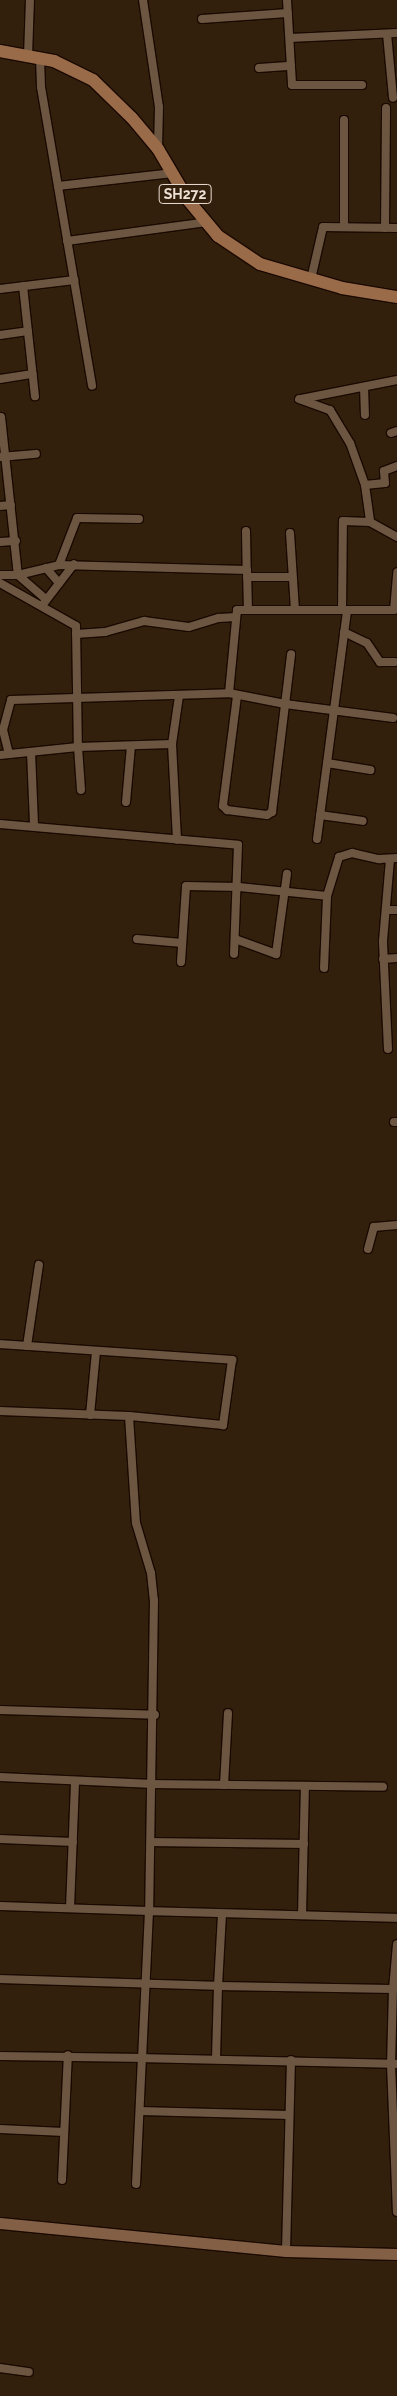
<!DOCTYPE html>
<html>
<head>
<meta charset="utf-8">
<style>
  body { margin:0 }
  #map { position:relative; width:397px; height:2396px; overflow:hidden; background:#33200c; font-family:Raleway,sans-serif }
  div>[style] { position:absolute }
  .roads { filter:drop-shadow(1px 0 #1a0900) drop-shadow(-1px 0 #1a0900) drop-shadow(0 1px #1a0900) drop-shadow(0 -1px #1a0900) }
  .street>* { height:8px; margin:-4px; padding:0 4px; transform-origin:4px; border-radius:4px; background:#6c5641 }
  .secondary>* { height:11px; margin:-5.5px; padding:0 5.5px; transform-origin:5.5px; border-radius:5.5px; background:#836045 }
  .primary>* { height:12px; margin:-6px; padding:0 6px; transform-origin:6px; border-radius:6px; background:#9a6b49 }
  span { translate:-50% -50%; white-space:nowrap; text-align:center; line-height:1.15; -webkit-text-stroke:4px #33200c; paint-order:stroke }
  .shield-label span { padding:1px 4px; background:#33200c; border:1px solid; border-radius:4px; -webkit-text-stroke-width:0 }
  .shield-label { font-size:14px; color:#ede0d4; font-weight:700 }
</style>
</head>
<body>
<div id="map">
  <div class="roads">
    <div class="street">
      <div style="left:143px;top:0;width:108px;rotate:81.5deg"></div>
      <div style="left:159px;top:107px;width:42px;rotate:91.4deg"></div>
      <div style="left:287px;top:0;width:85px;rotate:86.6deg"></div>
      <div style="left:292px;top:85px;width:70px"></div>
      <div style="left:202px;top:19px;width:86px;rotate:-4deg"></div>
      <div style="left:387px;top:34px;width:64px;rotate:84.6deg"></div>
      <div style="left:290px;top:38px;width:107px;rotate:-2.7deg"></div>
      <div style="left:28px;top:56px;width:56px;rotate:-88deg"></div>
      <div style="left:40px;top:58px;width:29px;rotate:88deg"></div>
      <div style="left:41px;top:87px;width:303px;rotate:80.3deg"></div>
      <div style="left:259px;top:68px;width:32px;rotate:-4deg"></div>
      <div style="left:58px;top:186px;width:116px;rotate:-6.4deg"></div>
      <div style="left:344px;top:226px;width:106px;rotate:-90deg"></div>
      <div style="left:385px;top:228px;width:120px;rotate:-89.5deg"></div>
      <div style="left:67px;top:241px;width:141px;rotate:-7.7deg"></div>
      <div style="left:311px;top:279px;width:53px;rotate:-77deg"></div>
      <div style="left:323px;top:227px;width:74px;rotate:0.8deg"></div>
      <div style="left:23px;top:286px;width:111px;rotate:83.8deg"></div>
      <div style="left:0;top:289px;width:75px;rotate:-6.9deg"></div>
      <div style="left:0;top:335px;width:28px;rotate:-8deg"></div>
      <div style="left:0;top:379px;width:33px;rotate:-9deg"></div>
      <div style="left:364px;top:387px;width:28px;rotate:88deg"></div>
      <div style="left:299px;top:399px;width:33px;rotate:20deg"></div>
      <div style="left:330px;top:410px;width:39px;rotate:59deg"></div>
      <div style="left:350px;top:443px;width:45px;rotate:70.3deg"></div>
      <div style="left:365px;top:485px;width:37px;rotate:82deg"></div>
      <div style="left:370px;top:522px;width:31px;rotate:29deg"></div>
      <div style="left:301px;top:399px;width:98px;rotate:-11.2deg"></div>
      <div style="left:1px;top:417px;width:159px;rotate:83.9deg"></div>
      <div style="left:18px;top:575px;width:37px;rotate:41deg"></div>
      <div style="left:391px;top:433px;width:6px;rotate:-18deg"></div>
      <div style="left:0;top:457px;width:36px;rotate:-5deg"></div>
      <div style="left:365px;top:485px;width:20px;rotate:-6deg"></div>
      <div style="left:385px;top:483px;width:12px;rotate:-95deg"></div>
      <div style="left:384px;top:471px;width:14px;rotate:-21deg"></div>
      <div style="left:0;top:506px;width:11px;rotate:-5deg"></div>
      <div style="left:246px;top:531px;width:39px;rotate:89deg"></div>
      <div style="left:290px;top:533px;width:77px;rotate:86.3deg"></div>
      <div style="left:0;top:542px;width:16px;rotate:-4deg"></div>
      <div style="left:59px;top:565px;width:50px;rotate:-69deg"></div>
      <div style="left:77px;top:518px;width:62px;rotate:0.9deg"></div>
      <div style="left:46px;top:568px;width:20px;rotate:49deg"></div>
      <div style="left:0;top:575px;width:18px"></div>
      <div style="left:18px;top:575px;width:42px;rotate:-13.7deg"></div>
      <div style="left:59px;top:565px;width:188px;rotate:1.5deg"></div>
      <div style="left:247px;top:570px;width:40px;rotate:88.6deg"></div>
      <div style="left:247px;top:577px;width:45px"></div>
      <div style="left:0;top:583px;width:87px;rotate:29.5deg"></div>
      <div style="left:76px;top:626px;width:121px;rotate:89.1deg"></div>
      <div style="left:78px;top:747px;width:94px;rotate:-1.8deg"></div>
      <div style="left:172px;top:744px;width:96px;rotate:87deg"></div>
      <div style="left:44px;top:603px;width:49px;rotate:-52.4deg"></div>
      <div style="left:342px;top:610px;width:89px;rotate:-89.4deg"></div>
      <div style="left:343px;top:521px;width:27px;rotate:2deg"></div>
      <div style="left:344px;top:632px;width:25px;rotate:26deg"></div>
      <div style="left:367px;top:643px;width:23px;rotate:56deg"></div>
      <div style="left:380px;top:662px;width:15px"></div>
      <div style="left:76px;top:634px;width:29px;rotate:-4deg"></div>
      <div style="left:105px;top:632px;width:41px;rotate:-15.8deg"></div>
      <div style="left:144px;top:621px;width:45px;rotate:7.6deg"></div>
      <div style="left:189px;top:627px;width:31px;rotate:-17deg"></div>
      <div style="left:219px;top:618px;width:17px;rotate:-3deg"></div>
      <div style="left:229px;top:693px;width:83px;rotate:-84.5deg"></div>
      <div style="left:237px;top:610px;width:157px"></div>
      <div style="left:394px;top:610px;width:38px;rotate:-85deg"></div>
      <div style="left:237px;top:696px;width:111px;rotate:97.3deg"></div>
      <div style="left:223px;top:806px;width:6px;rotate:45deg"></div>
      <div style="left:227px;top:810px;width:40px;rotate:7.1deg"></div>
      <div style="left:267px;top:815px;width:6px;rotate:-31deg"></div>
      <div style="left:272px;top:812px;width:159px;rotate:-83.1deg"></div>
      <div style="left:172px;top:744px;width:49px;rotate:-81.7deg"></div>
      <div style="left:31px;top:752px;width:73px;rotate:87.6deg"></div>
      <div style="left:9px;top:754px;width:25px;rotate:-104deg"></div>
      <div style="left:3px;top:730px;width:31px;rotate:-75deg"></div>
      <div style="left:11px;top:700px;width:218px;rotate:-1.8deg"></div>
      <div style="left:229px;top:693px;width:57px;rotate:11.1deg"></div>
      <div style="left:285px;top:704px;width:109px;rotate:7.4deg"></div>
      <div style="left:0;top:755px;width:78px;rotate:-5.9deg"></div>
      <div style="left:78px;top:747px;width:43px;rotate:86deg"></div>
      <div style="left:327px;top:763px;width:44px;rotate:9.2deg"></div>
      <div style="left:126px;top:802px;width:56px;rotate:-84.9deg"></div>
      <div style="left:320px;top:815px;width:43px;rotate:7.9deg"></div>
      <div style="left:0;top:824px;width:239px;rotate:5deg"></div>
      <div style="left:238px;top:845px;width:109px;rotate:92.1deg"></div>
      <div style="left:317px;top:839px;width:231px;rotate:-82.5deg"></div>
      <div style="left:386px;top:910px;width:11px"></div>
      <div style="left:137px;top:939px;width:45px;rotate:5.1deg"></div>
      <div style="left:235px;top:939px;width:44px;rotate:20.1deg"></div>
      <div style="left:276px;top:954px;width:81px;rotate:-82.2deg"></div>
      <div style="left:383px;top:959px;width:14px;rotate:-4deg"></div>
      <div style="left:181px;top:962px;width:76px;rotate:-86.2deg"></div>
      <div style="left:186px;top:886px;width:53px;rotate:1.1deg"></div>
      <div style="left:239px;top:887px;width:88px;rotate:5.8deg"></div>
      <div style="left:324px;top:968px;width:72px;rotate:-87.6deg"></div>
      <div style="left:327px;top:896px;width:41px;rotate:-72.9deg"></div>
      <div style="left:339px;top:857px;width:14px;rotate:-17deg"></div>
      <div style="left:352px;top:853px;width:28px;rotate:13deg"></div>
      <div style="left:379px;top:859px;width:18px;rotate:-3deg"></div>
      <div style="left:388px;top:1049px;width:108px;rotate:-92.7deg"></div>
      <div style="left:383px;top:941px;width:82px;rotate:-85.1deg"></div>
      <div style="left:394px;top:1122px;width:3px"></div>
      <div style="left:368px;top:1249px;width:23px;rotate:-75deg"></div>
      <div style="left:374px;top:1227px;width:23px;rotate:-5deg"></div>
      <div style="left:0;top:1344px;width:233px;rotate:3.9deg"></div>
      <div style="left:232px;top:1360px;width:66px;rotate:97.9deg"></div>
      <div style="left:223px;top:1425px;width:94px;rotate:-174.5deg"></div>
      <div style="left:129px;top:1416px;width:129px;rotate:-177.8deg"></div>
      <div style="left:27px;top:1346px;width:82px;rotate:-81.6deg"></div>
      <div style="left:90px;top:1415px;width:64px;rotate:-84.6deg"></div>
      <div style="left:129px;top:1416px;width:107px;rotate:86.3deg"></div>
      <div style="left:136px;top:1523px;width:52px;rotate:73.3deg"></div>
      <div style="left:151px;top:1573px;width:27px;rotate:84deg"></div>
      <div style="left:154px;top:1600px;width:311px;rotate:90.9deg"></div>
      <div style="left:149px;top:1911px;width:248px;rotate:1.6deg"></div>
      <div style="left:0;top:1710px;width:155px;rotate:1.8deg"></div>
      <div style="left:0;top:1777px;width:153px;rotate:2.6deg"></div>
      <div style="left:153px;top:1784px;width:230px;rotate:0.7deg"></div>
      <div style="left:224px;top:1785px;width:72px;rotate:-86.8deg"></div>
      <div style="left:0;top:1839px;width:73px;rotate:2.4deg"></div>
      <div style="left:151px;top:1842px;width:153px;rotate:0.7deg"></div>
      <div style="left:0;top:1906px;width:149px;rotate:1.9deg"></div>
      <div style="left:149px;top:1911px;width:147px;rotate:92.7deg"></div>
      <div style="left:142px;top:2058px;width:142px;rotate:-179.2deg"></div>
      <div style="left:70px;top:1908px;width:127px;rotate:-87.7deg"></div>
      <div style="left:302px;top:1915px;width:129px;rotate:-88.7deg"></div>
      <div style="left:0;top:1979px;width:218px;rotate:1.8deg"></div>
      <div style="left:218px;top:1986px;width:72px;rotate:-86.8deg"></div>
      <div style="left:393px;top:1989px;width:45px;rotate:-84.9deg"></div>
      <div style="left:216px;top:2058px;width:72px;rotate:-88.4deg"></div>
      <div style="left:218px;top:1986px;width:175px;rotate:1deg"></div>
      <div style="left:393px;top:1989px;width:75px;rotate:91.5deg"></div>
      <div style="left:391px;top:2064px;width:148px;rotate:87.7deg"></div>
      <div style="left:140px;top:2111px;width:149px;rotate:1.5deg"></div>
      <div style="left:0;top:2129px;width:64px;rotate:2.7deg"></div>
      <div style="left:62px;top:2180px;width:125px;rotate:-87.3deg"></div>
      <div style="left:136px;top:2184px;width:126px;rotate:-87.3deg"></div>
      <div style="left:142px;top:2058px;width:255px;rotate:1.3deg"></div>
      <div style="left:286px;top:2251px;width:191px;rotate:-88.5deg"></div>
      <div style="left:0;top:2368px;width:29px;rotate:8deg"></div>
    </div>
    <div class="secondary">
      <div style="left:0;top:2223px;width:287px;rotate:5.6deg"></div>
      <div style="left:286px;top:2251px;width:111px;rotate:1.5deg"></div>
    </div>
    <div class="primary">
      <div style="left:0;top:51px;width:55px;rotate:10.5deg"></div>
      <div style="left:54px;top:61px;width:43px;rotate:26deg"></div>
      <div style="left:93px;top:80px;width:54px;rotate:44.3deg"></div>
      <div style="left:132px;top:118px;width:40px;rotate:50deg"></div>
      <div style="left:158px;top:149px;width:59px;rotate:59.5deg"></div>
      <div style="left:188px;top:200px;width:47px;rotate:50.2deg"></div>
      <div style="left:218px;top:236px;width:50px;rotate:33.7deg"></div>
      <div style="left:260px;top:264px;width:85px;rotate:16.3deg"></div>
      <div style="left:342px;top:288px;width:56px;rotate:9.3deg"></div>
    </div>
  </div>
  <div class="shield-label">
    <span style="left:185px;top:194px">SH272</span>
  </div>
</div>
</body>
</html>
